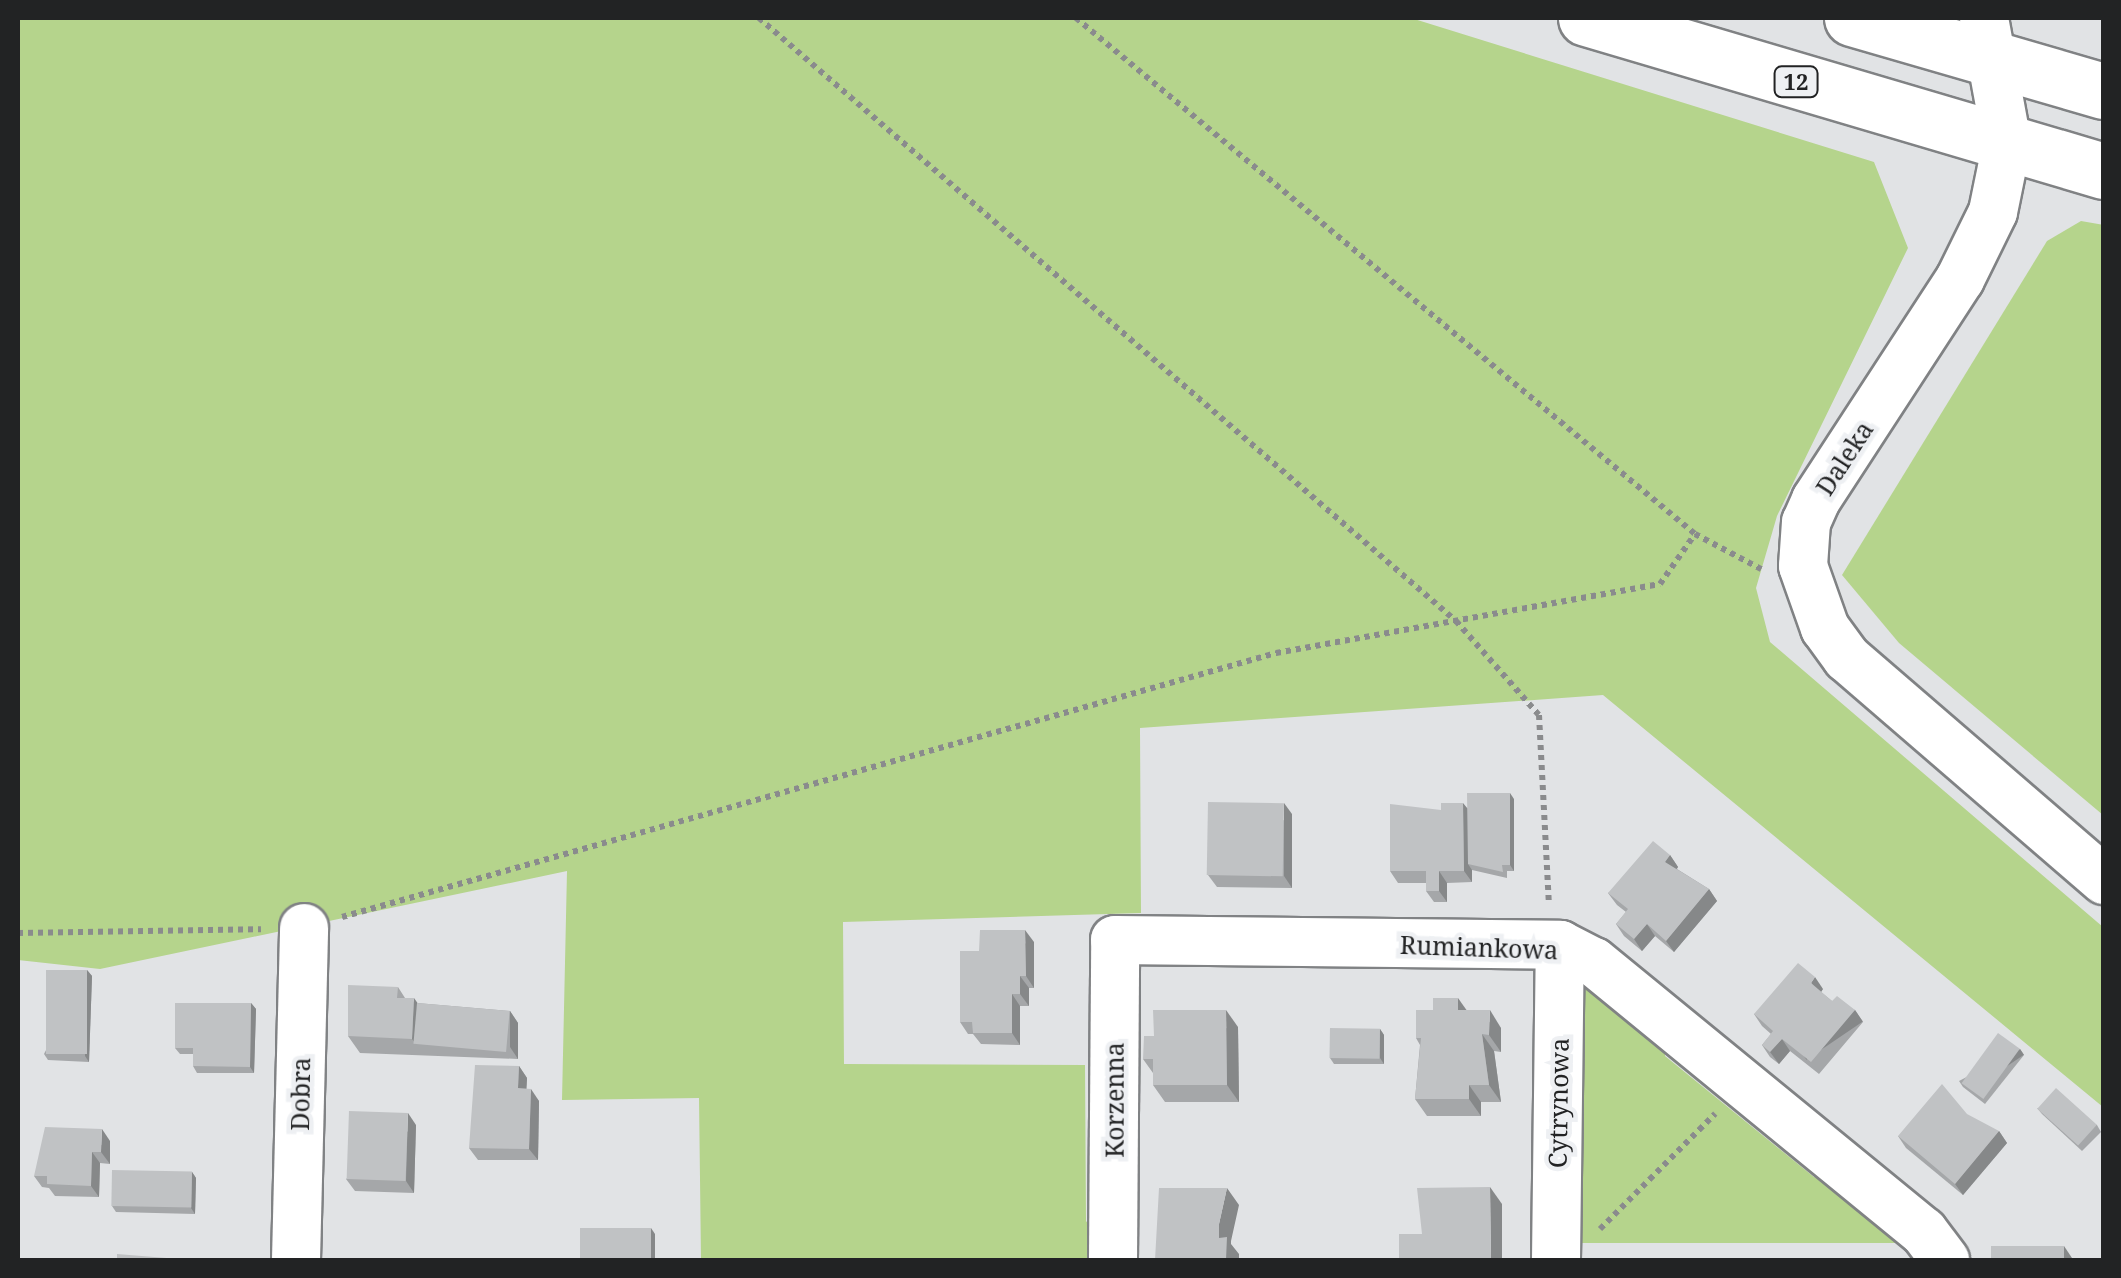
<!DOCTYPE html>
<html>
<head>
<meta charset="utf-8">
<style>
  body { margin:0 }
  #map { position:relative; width:2121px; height:1278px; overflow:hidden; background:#e1e3e5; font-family:"Noto Serif",serif }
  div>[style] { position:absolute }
  .green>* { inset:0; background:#b5d48c }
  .path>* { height:6px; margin-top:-3px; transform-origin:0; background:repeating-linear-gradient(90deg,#8a8b8d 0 5px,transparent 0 10px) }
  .roads { filter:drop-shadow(2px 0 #808284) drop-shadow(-2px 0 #808284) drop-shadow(0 2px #808284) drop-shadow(0 -2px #808284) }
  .minor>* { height:48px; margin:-24px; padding:0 24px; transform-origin:24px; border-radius:24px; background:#fff }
  .major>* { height:55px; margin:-27.5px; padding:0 27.5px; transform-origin:27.5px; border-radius:27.5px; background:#fff }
  .wall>* { inset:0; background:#a5a7a9 }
  .shaded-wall>* { inset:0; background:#868889; transform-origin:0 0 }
  .building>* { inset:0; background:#c0c2c4; transform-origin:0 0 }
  span { translate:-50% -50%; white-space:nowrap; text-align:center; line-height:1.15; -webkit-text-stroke:9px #eef0f3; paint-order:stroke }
  .shield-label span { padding:2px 8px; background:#eef0f3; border:2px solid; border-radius:8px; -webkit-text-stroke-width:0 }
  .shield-label { font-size:22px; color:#222324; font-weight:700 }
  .street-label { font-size:25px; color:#222324 }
  .frame { position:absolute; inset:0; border:20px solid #222324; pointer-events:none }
</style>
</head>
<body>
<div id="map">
  <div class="green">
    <div style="clip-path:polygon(18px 18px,1411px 18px,1874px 162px,1908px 248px,1777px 516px,1756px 588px,1770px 642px,2103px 927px,2103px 1107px,1603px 695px,1140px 728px,1141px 913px,843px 922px,844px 1064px,1085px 1065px,1086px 1221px,1101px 1241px,1101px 1260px,701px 1260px,699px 1098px,562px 1100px,567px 871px,100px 969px,18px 960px)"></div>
    <div style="clip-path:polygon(2081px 221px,2104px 225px,2103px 815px,1899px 643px,1842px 575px,2047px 241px)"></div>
    <div style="clip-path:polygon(1594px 982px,1666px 1034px,1665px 1056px,1814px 1177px,1838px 1180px,1905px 1235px,1896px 1243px,1572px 1243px,1578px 989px)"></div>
  </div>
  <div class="path">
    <div style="left:759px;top:18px;width:922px;rotate:40.86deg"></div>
    <div style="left:1456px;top:621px;width:125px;rotate:48.6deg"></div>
    <div style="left:1539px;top:715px;width:190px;rotate:87deg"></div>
    <div style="left:1076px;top:18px;width:806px;rotate:39.81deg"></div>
    <div style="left:1695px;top:534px;width:75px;rotate:27.9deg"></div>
    <div style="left:342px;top:917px;width:971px;rotate:-15.78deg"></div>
    <div style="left:1276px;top:653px;width:390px;rotate:-10.2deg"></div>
    <div style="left:1660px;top:584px;width:61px;rotate:-55deg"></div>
    <div style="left:18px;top:933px;width:243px;rotate:-0.9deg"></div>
    <div style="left:1600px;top:1229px;width:163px;rotate:-45deg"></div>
  </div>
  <div class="roads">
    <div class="minor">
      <div style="left:1984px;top:18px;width:127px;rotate:79.6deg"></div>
      <div style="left:2007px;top:143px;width:70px;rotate:101.5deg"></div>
      <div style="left:1993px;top:212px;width:75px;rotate:116.2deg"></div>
      <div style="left:1960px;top:279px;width:264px;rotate:123.1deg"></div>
      <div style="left:1816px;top:500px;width:24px;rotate:114deg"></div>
      <div style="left:1806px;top:522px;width:44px;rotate:93.9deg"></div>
      <div style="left:1803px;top:566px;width:66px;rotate:70.5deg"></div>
      <div style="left:1825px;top:628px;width:37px;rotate:54deg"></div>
      <div style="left:1847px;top:658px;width:340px;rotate:40.8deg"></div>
      <div style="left:296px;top:1260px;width:332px;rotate:-88.6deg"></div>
      <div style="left:1113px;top:1260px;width:320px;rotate:-89.6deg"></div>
      <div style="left:1115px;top:940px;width:445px;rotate:0.6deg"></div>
      <div style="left:1560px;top:945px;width:38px;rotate:27deg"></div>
      <div style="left:1594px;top:962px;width:426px;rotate:39.3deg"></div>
      <div style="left:1924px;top:1232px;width:35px;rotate:53deg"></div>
      <div style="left:1556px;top:1260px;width:315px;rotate:-89.3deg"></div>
    </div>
    <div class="major">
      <div style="left:1586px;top:18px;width:540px;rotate:16.46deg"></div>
      <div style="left:1852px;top:18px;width:262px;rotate:16.2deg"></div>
    </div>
  </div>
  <div class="wall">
    <div style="clip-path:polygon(1514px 799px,1514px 871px,1507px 871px,1507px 878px,1472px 870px,1472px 882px,1447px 883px,1447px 902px,1434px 902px,1426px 891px,1426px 883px,1398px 883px,1390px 871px,1441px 810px,1467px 808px)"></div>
    <div style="clip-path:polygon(1292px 814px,1292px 888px,1217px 887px,1208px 875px)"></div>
    <div style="clip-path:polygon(1670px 855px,1678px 867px,1677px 869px,1709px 889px,1717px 901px,1674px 952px,1655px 936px,1642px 951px,1624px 936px,1616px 924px,1626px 912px,1617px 905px,1608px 893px)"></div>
    <div style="clip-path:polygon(1034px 942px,1034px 988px,1029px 988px,1029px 1006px,1020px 1006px,1020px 1045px,981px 1044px,973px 1034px,968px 1034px,960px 1022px,979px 951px)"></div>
    <div style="clip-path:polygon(87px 970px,92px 976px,89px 1062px,48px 1060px,44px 1054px)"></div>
    <div style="clip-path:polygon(398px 987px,405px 998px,417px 1003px,510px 1011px,518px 1023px,518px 1059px,360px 1053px,348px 1036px)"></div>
    <div style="clip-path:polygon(1823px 989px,1821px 992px,1832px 1001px,1855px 1010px,1863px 1022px,1819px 1074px,1790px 1051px,1779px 1064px,1770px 1057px,1762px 1045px,1771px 1034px,1762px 1026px,1754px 1014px)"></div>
    <div style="clip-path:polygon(251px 1003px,256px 1009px,254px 1073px,197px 1073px,193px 1066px,193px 1054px,180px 1054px,175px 1048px)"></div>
    <div style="clip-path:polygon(1466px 1010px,1501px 1028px,1501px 1052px,1494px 1051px,1501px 1102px,1481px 1102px,1481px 1116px,1427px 1116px,1415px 1099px,1420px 1045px,1416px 1038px)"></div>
    <div style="clip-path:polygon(1238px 1027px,1239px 1102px,1165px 1102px,1153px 1085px,1153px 1073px,1143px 1059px,1154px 1036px)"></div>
    <div style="clip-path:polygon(1380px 1029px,1384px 1035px,1384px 1064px,1334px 1064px,1330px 1058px)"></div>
    <div style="clip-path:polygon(2020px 1049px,2024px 1055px,1985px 1104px,1963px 1087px,1959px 1081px)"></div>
    <div style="clip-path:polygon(519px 1066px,527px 1078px,526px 1089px,539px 1101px,538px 1160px,478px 1160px,469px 1148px)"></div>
    <div style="clip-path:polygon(2037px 1108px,2097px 1125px,2101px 1132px,2082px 1151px,2042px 1114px)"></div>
    <div style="clip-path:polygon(416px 1125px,414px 1193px,355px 1191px,346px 1179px)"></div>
    <div style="clip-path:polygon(1999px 1131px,2007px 1143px,1963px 1195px,1906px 1148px,1898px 1136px)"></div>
    <div style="clip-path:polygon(110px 1141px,110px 1164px,100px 1163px,99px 1197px,55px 1196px,49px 1188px,42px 1187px,34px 1176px)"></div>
    <div style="clip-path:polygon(192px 1172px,196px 1178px,195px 1214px,116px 1212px,112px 1206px)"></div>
  </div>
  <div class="shaded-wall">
    <div style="clip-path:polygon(1510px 793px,1514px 799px,1514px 871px,1510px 865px)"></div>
    <div style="clip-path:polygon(1284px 803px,1292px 814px,1292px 888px,1284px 876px)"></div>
    <div style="clip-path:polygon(1463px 803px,1472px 814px,1468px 864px,1472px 870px,1472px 882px,1464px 871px)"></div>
    <div style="clip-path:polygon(1670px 855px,1678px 867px,1673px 873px,1665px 862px)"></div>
    <div style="clip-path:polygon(1439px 871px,1447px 883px,1447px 902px,1439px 891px)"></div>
    <div style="clip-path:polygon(1709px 889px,1717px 901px,1674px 952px,1666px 941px)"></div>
    <div style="clip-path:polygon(1647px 924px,1655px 936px,1642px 951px,1634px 939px)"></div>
    <div style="clip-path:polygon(1025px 930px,1034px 942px,1034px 988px,1026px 976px)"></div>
    <div style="clip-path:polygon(87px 970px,92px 976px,89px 1062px,85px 1056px)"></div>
    <div style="clip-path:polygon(1020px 976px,1029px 988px,1029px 1006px,1020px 994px)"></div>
    <div style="clip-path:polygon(1815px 977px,1823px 989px,1819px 995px,1811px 983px)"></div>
    <div style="clip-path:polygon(1012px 994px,1020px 1006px,1020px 1045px,1012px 1033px)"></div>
    <div style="clip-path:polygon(414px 998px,426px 1015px,416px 1044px,412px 1039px)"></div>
    <div style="clip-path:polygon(1458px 998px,1470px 1015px,1458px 1010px)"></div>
    <div style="clip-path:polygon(251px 1003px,256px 1009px,254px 1073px,250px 1067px)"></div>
    <div style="clip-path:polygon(1226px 1010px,1238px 1027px,1239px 1102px,1227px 1085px)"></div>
    <div style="clip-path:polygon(1490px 1010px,1501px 1028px,1501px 1052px,1489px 1035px)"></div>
    <div style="left:1855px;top:1010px;width:14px;height:68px;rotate:56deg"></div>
    <div style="clip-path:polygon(510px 1011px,518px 1023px,518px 1059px,510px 1047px)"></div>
    <div style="clip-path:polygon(1380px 1029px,1384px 1035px,1384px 1064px,1380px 1058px)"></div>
    <div style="clip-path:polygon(1482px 1034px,1494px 1051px,1501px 1102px,1489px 1085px)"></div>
    <div style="clip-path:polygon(1782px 1039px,1790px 1051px,1779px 1064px,1770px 1052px)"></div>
    <div style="left:2020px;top:1049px;width:7px;height:63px;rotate:56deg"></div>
    <div style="clip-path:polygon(519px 1066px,527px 1078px,526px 1100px,518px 1088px)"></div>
    <div style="clip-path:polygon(1469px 1085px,1481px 1102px,1481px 1116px,1469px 1099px)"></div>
    <div style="clip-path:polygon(531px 1089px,539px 1101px,538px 1160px,529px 1149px)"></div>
    <div style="clip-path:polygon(408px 1113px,416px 1125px,414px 1193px,406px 1181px)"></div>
    <div style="clip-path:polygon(102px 1129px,110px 1141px,110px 1164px,101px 1152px)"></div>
    <div style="clip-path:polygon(1999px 1131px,2007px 1143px,1963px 1195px,1955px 1184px)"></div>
    <div style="clip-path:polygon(92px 1152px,100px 1163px,99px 1197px,91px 1186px)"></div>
    <div style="clip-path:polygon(192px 1172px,196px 1178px,195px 1214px,191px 1208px)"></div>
    <div style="clip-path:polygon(1490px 1187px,1502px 1204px,1502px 1260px,1491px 1260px)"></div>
    <div style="clip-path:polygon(1227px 1188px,1239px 1205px,1231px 1241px,1231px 1244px,1239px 1254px,1239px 1260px,1226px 1260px,1219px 1238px,1219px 1224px)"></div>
    <div style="clip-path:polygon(651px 1228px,655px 1234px,655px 1260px,651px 1260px)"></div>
    <div style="clip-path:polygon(2064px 1246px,2072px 1258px,2072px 1260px,2064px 1260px)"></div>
  </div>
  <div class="building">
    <div style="clip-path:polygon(1467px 793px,1510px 793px,1510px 865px,1502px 865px,1503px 872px,1468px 864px)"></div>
    <div style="left:1208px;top:802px;width:76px;height:73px;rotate:1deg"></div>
    <div style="clip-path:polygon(1441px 803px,1463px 803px,1464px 871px,1439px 871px,1439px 891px,1426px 891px,1426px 871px,1390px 871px,1390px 804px,1441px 810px)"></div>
    <div style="clip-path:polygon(1653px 841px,1670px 855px,1665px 862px,1709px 889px,1666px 941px,1647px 924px,1634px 939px,1616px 924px,1628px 909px,1608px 893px)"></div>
    <div style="clip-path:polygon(980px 930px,1025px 930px,1026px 976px,1020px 976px,1020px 994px,1012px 994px,1012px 1033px,973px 1033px,972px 1022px,960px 1022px,960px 951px,979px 951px)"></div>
    <div style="clip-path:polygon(1798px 963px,1815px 977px,1811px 983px,1832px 1001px,1837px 996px,1855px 1010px,1811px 1062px,1782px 1039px,1770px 1052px,1762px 1045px,1773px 1031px,1754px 1014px)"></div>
    <div style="left:46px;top:970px;width:41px;height:84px"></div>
    <div style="clip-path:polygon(348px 985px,398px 987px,397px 998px,414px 998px,412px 1039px,348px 1036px)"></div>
    <div style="clip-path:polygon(1433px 998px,1458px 998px,1458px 1010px,1490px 1010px,1489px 1035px,1482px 1034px,1489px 1085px,1469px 1085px,1469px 1099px,1415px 1099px,1421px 1038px,1416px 1038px,1416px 1010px,1433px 1010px)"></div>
    <div style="clip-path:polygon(175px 1003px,251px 1003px,250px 1067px,193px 1066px,193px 1048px,175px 1048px)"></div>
    <div style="left:417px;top:1003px;width:93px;height:41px;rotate:5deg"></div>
    <div style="clip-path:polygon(1153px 1010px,1226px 1010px,1227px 1085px,1153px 1085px,1153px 1059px,1143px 1059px,1144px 1036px,1154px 1036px)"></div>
    <div style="left:1330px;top:1028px;width:50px;height:30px;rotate:1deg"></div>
    <div style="left:1998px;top:1033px;width:27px;height:62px;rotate:36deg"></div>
    <div style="clip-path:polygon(475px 1065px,519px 1066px,518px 1088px,531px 1089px,529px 1149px,469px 1148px)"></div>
    <div style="clip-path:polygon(1942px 1084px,1967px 1114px,1999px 1131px,1955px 1184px,1898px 1136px)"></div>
    <div style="left:2056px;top:1088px;width:55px;height:28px;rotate:42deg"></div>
    <div style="left:349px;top:1111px;width:59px;height:68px;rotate:2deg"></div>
    <div style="clip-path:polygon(45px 1127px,102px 1129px,101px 1152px,92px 1152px,91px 1186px,47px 1184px,47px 1176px,34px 1176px)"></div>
    <div style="left:112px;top:1170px;width:80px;height:36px;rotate:1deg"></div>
    <div style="clip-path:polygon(1490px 1187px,1491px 1260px,1399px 1260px,1399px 1234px,1422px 1234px,1417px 1188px)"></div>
    <div style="clip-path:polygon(1159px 1188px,1227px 1188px,1219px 1224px,1219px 1238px,1227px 1237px,1226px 1260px,1155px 1260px)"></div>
    <div style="left:651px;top:1228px;width:32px;height:71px;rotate:90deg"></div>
    <div style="left:1991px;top:1246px;width:73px;height:14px"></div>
    <div style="clip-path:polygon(117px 1254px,179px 1259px,179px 1260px,117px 1260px)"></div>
  </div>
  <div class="shield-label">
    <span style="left:1796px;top:82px">12</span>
  </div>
  <div class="street-label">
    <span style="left:1844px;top:458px;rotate:-57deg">Daleka</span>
    <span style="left:1479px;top:947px;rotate:2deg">Rumiankowa</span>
    <span style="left:300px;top:1094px;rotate:-89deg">Dobra</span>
    <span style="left:1114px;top:1100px;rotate:-90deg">Korzenna</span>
    <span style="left:1558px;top:1103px;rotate:-89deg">Cytrynowa</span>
  </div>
  <div class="frame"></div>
</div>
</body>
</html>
